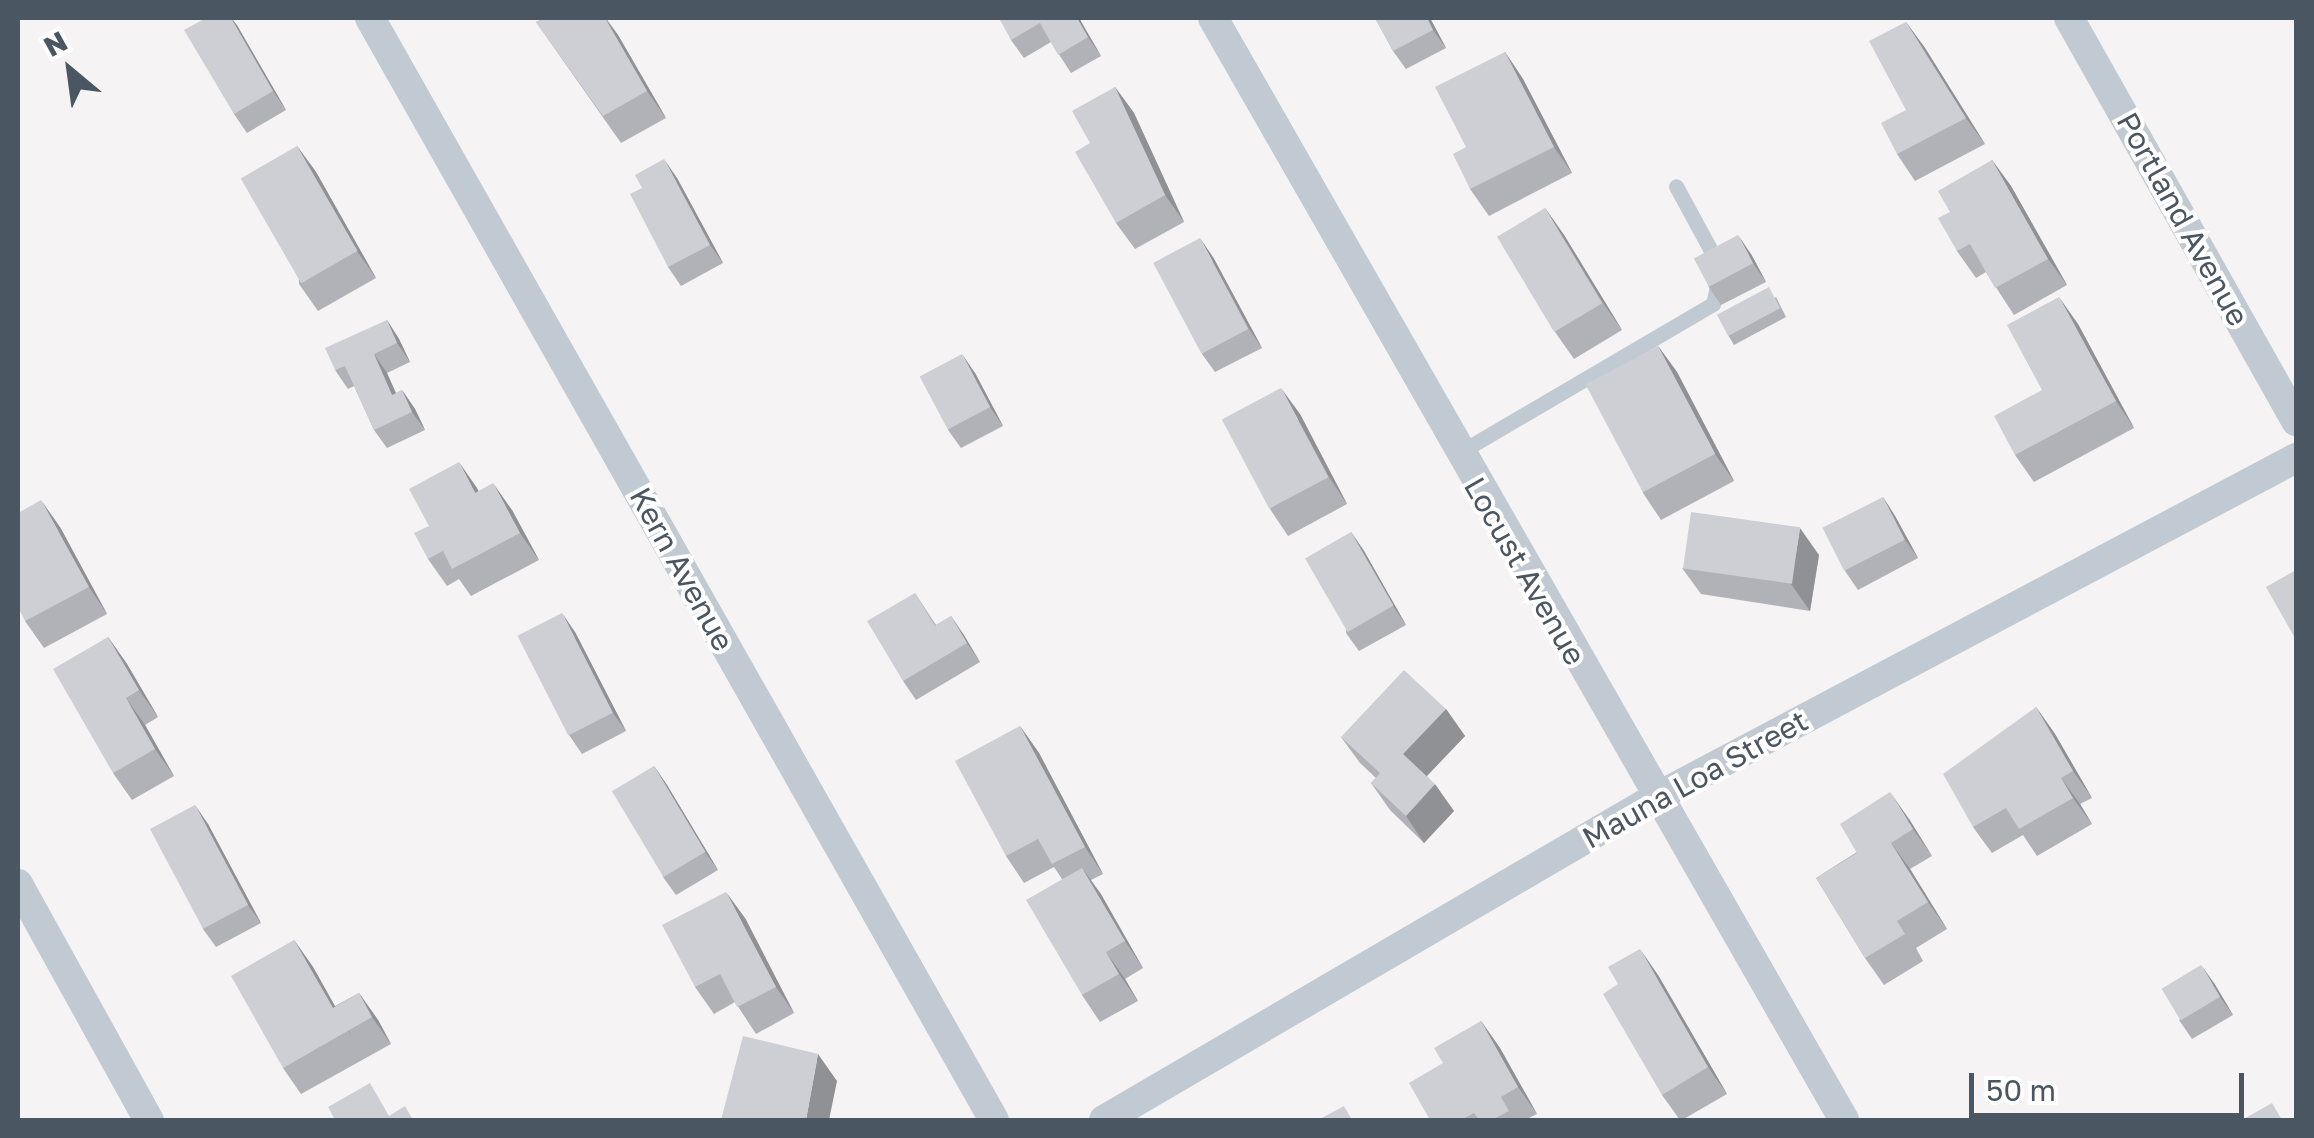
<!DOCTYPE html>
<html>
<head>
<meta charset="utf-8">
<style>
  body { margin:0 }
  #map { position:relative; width:2314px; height:1138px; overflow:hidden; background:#f5f3f3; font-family:"Golos Text",sans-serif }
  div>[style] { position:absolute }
  .service>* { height:15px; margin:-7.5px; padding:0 7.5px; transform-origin:7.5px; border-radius:7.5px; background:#c1cad2 }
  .minor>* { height:30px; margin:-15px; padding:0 15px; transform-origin:15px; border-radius:15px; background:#c1cad2 }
  .wall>* { inset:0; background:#b0b2b7 }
  .shaded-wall>* { inset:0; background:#909195 }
  .building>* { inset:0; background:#cdcfd5; transform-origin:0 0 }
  span { translate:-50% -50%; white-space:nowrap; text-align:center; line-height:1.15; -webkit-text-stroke:8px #fff; paint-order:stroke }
  .street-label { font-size:30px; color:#4a5661 }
  .frame { position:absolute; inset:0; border:20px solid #4a5661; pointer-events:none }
  .north { position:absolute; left:20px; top:20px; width:100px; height:100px; -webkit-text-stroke:8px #fff; paint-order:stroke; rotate:331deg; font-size:28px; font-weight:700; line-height:40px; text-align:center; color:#4a5661 }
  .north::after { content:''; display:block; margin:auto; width:35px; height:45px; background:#4a5661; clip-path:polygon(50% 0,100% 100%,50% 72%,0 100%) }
  .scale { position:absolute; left:1969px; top:1073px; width:275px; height:45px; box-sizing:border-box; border:5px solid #4a5661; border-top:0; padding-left:12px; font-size:30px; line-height:35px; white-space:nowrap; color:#4a5661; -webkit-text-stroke:8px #fff; paint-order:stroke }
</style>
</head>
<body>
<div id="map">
  <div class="service">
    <div style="left:1457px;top:454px;width:297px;rotate:-30.4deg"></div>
    <div style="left:1713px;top:304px;width:36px;rotate:-77deg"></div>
    <div style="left:1721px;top:269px;width:94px;rotate:-118.5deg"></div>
  </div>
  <div class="minor">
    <div style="left:370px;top:18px;width:1266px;rotate:60.48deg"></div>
    <div style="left:1213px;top:18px;width:1270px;rotate:60.2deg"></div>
    <div style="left:2069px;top:18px;width:463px;rotate:60.6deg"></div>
    <div style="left:18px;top:884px;width:270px;rotate:61deg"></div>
    <div style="left:1104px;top:1120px;width:638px;rotate:-30.3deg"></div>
    <div style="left:1655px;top:798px;width:726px;rotate:-27.94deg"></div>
  </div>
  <div class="wall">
    <div style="clip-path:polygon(206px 18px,232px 18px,286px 110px,247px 133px,234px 114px)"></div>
    <div style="clip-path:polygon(545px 18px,606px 18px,618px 35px,666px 118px,621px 143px,536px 22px)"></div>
    <div style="clip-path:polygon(1004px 18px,1079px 18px,1101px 56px,1071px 73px,1051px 42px,1024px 58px,1011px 40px)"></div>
    <div style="clip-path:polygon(1375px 18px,1430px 18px,1446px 48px,1406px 69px,1393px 51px)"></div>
    <div style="clip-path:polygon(1906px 22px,1925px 48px,1985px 144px,1915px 181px,1897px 154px,1906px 110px)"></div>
    <div style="clip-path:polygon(1505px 52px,1523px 79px,1572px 173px,1489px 216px,1470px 189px,1466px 147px)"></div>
    <div style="clip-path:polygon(1115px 87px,1134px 113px,1184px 222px,1135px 249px,1116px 223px,1090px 143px)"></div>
    <div style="clip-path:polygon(297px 146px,316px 172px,376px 278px,318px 311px,299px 284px)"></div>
    <div style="clip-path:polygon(1992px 160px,2011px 186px,2067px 285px,2014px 315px,1986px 272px,1976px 278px,1957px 251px,1950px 212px)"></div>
    <div style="clip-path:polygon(677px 178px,723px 263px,681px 286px,668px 267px)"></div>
    <div style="clip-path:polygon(1545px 208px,1564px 235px,1622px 330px,1574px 359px,1555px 332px)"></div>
    <div style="clip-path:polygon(1751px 254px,1766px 282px,1721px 305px,1708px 286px)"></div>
    <div style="clip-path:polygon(1213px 257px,1262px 348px,1215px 372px,1202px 354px)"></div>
    <div style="clip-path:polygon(1776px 297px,1786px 317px,1734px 345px,1728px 335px)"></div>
    <div style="clip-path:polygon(387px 320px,399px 339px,410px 362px,387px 373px,396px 393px,402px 390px,415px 409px,425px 430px,387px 448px,374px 430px,354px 386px,348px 389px,335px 370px)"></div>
    <div style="clip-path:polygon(2078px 324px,2134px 428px,2034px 482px,2015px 455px,2042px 390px)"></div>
    <div style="clip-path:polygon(1658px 346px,1677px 372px,1734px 481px,1661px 520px,1643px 493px)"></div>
    <div style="clip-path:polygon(975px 373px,1003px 426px,961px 448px,948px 430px)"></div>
    <div style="clip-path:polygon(1300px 414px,1347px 504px,1288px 536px,1270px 509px)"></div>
    <div style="clip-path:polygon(479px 491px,512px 510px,539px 560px,471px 596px,459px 579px,447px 586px,428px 559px,429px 526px)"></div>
    <div style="clip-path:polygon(1883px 497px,1895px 516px,1918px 558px,1858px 590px,1845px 571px)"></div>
    <div style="clip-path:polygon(60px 527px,107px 614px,44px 648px,25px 621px)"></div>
    <div style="clip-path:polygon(1351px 532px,1364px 551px,1406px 625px,1359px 651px,1346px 633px)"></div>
    <div style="clip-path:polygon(1819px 555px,1810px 611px,1701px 594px,1682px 568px)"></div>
    <div style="clip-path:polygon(915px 593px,936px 625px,951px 616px,980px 662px,916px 700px,903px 681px)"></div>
    <div style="clip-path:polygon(575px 632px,626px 731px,582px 754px,569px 735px)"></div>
    <div style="clip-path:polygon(108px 637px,127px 664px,158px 717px,145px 725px,174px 776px,132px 800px,113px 773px)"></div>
    <div style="clip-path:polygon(2036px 707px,2055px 734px,2092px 798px,2080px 804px,2092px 824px,2037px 856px,2023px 835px,1992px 853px,1973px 827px)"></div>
    <div style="clip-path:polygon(1446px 709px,1465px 736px,1427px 776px,1454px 811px,1424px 843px,1390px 810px,1371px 783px,1376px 778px,1360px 763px,1341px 737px)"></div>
    <div style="clip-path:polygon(1020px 726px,1039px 753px,1103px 874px,1091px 880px,1143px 968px,1125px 979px,1138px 1001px,1100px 1022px,1082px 995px,1062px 879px,1054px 867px,1024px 883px,1006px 856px)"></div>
    <div style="clip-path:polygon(654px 766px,667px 785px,718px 870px,676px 895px,663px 877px)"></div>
    <div style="clip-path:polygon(1909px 819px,1932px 856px,1910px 869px,1947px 929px,1916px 948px,1923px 961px,1884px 985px,1865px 958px,1816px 878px)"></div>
    <div style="clip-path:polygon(208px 824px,261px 923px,216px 947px,203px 929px)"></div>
    <div style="clip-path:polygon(745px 918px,794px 1013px,756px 1034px,735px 1002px,714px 1014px,695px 987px)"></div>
    <div style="clip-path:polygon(294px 940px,313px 967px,335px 1006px,359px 993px,378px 1020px,391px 1044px,301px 1094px,283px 1068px)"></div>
    <div style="clip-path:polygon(1658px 975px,1727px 1094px,1682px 1120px,1680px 1120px,1662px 1095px)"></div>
    <div style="clip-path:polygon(2214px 983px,2233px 1015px,2192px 1039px,2179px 1020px)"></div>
    <div style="clip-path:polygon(1481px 1021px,1500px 1048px,1537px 1114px,1525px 1120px,1430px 1120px,1443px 1063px)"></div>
  </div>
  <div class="shaded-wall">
    <div style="clip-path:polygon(231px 18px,237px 25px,286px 110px,273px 91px)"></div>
    <div style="clip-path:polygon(605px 18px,618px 35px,666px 118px,647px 91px)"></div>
    <div style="clip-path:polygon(1077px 18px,1079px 18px,1101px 56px,1088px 37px)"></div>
    <div style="clip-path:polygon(1427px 18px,1430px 18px,1446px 48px,1433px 30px)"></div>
    <div style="clip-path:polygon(1906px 22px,1925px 48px,1985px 144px,1966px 118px)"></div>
    <div style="clip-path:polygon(1505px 52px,1523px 79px,1572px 173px,1554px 147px)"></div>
    <div style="clip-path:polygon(1115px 87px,1134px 113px,1184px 222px,1165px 195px)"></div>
    <div style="clip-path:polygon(297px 146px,316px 172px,376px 278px,357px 251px)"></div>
    <div style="clip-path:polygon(664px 159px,677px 178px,723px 263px,710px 245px)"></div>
    <div style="clip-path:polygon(1992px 160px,2011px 186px,2067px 285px,2048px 259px)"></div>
    <div style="clip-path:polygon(1545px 208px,1564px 235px,1622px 330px,1603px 303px)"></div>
    <div style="clip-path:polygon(1738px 235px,1751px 254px,1766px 282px,1753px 263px)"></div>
    <div style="clip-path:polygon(1200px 238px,1213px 257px,1262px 348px,1249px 329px)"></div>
    <div style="clip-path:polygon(2059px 297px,2078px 324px,2134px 428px,2116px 401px)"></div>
    <div style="clip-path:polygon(387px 320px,399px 339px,410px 362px,397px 343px)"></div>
    <div style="clip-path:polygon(1658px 346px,1677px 372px,1734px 481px,1715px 454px)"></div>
    <div style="clip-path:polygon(374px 354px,387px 373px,405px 414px,392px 395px)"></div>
    <div style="clip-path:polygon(962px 354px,975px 373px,1003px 426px,990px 407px)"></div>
    <div style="clip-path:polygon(1281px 388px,1300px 414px,1347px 504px,1329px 477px)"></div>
    <div style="clip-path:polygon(402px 390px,415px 409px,425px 430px,412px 412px)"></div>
    <div style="clip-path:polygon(459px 462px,477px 488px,494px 520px,475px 493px)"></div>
    <div style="clip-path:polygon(493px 483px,512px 510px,539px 560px,520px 533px)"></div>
    <div style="clip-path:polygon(1883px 497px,1895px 516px,1918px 558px,1905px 540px)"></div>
    <div style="clip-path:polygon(41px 500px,60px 527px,107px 614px,89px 587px)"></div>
    <div style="clip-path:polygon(1800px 528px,1819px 555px,1810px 611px,1791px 584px)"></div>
    <div style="clip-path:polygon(1351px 532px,1364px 551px,1406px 625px,1393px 606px)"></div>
    <div style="clip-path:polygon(562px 613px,575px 632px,626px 731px,613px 713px)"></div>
    <div style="clip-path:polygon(951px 616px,964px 635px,980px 662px,967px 643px)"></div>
    <div style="clip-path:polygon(108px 637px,127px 664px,158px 717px,139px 690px)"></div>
    <div style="clip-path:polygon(126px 698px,145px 725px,174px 776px,155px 749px)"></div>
    <div style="clip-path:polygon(2036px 707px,2055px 734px,2092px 798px,2073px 771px)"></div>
    <div style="clip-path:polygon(1446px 709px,1465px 736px,1422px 781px,1403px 754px)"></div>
    <div style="clip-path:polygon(1020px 726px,1039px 753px,1103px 874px,1085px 847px)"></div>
    <div style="clip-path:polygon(654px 766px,667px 785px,718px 870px,705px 852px)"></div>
    <div style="clip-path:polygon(2061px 778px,2080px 804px,2092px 824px,2073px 798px)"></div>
    <div style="clip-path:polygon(1435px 784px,1454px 811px,1424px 843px,1406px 816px)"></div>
    <div style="clip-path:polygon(1890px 792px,1909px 819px,1932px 856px,1913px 829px)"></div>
    <div style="clip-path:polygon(195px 805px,208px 824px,261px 923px,248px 905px)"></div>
    <div style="clip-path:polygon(1891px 843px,1910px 869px,1947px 929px,1928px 902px)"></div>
    <div style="clip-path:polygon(1082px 868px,1101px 894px,1143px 968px,1125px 941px)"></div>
    <div style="clip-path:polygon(726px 892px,745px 918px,794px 1013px,776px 987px)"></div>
    <div style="clip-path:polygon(294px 940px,313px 967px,351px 1035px,333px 1008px)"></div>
    <div style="clip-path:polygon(1640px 949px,1658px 975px,1727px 1094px,1708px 1067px)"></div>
    <div style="clip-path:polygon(1106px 952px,1125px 979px,1138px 1001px,1119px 974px)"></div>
    <div style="clip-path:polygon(2201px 965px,2214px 983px,2233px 1015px,2220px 997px)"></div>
    <div style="clip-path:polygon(359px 993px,378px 1020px,391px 1044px,372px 1017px)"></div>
    <div style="clip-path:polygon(1481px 1021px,1500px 1048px,1537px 1114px,1518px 1087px)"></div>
    <div style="clip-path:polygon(818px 1054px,837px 1081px,829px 1120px,806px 1120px)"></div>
  </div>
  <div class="building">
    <div style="clip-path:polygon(206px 18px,231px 18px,273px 91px,234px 114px,184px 30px)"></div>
    <div style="clip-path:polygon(545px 18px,605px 18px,647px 91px,603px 116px,536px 22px)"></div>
    <div style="clip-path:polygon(1004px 18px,1077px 18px,1088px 37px,1058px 55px,1040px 23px,1011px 40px,1000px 20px)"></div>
    <div style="clip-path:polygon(1375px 18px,1427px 18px,1433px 30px,1393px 51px)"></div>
    <div style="clip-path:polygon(1906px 22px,1966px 118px,1897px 154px,1881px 123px,1906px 110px,1869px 41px)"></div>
    <div style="clip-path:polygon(1505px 52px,1554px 147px,1470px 189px,1453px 154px,1466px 147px,1435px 87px)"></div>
    <div style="clip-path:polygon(1115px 87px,1165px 195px,1116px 223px,1075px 152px,1090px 143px,1072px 111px)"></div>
    <div style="left:297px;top:146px;width:121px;height:65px;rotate:60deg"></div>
    <div style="clip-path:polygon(664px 159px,710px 245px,668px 267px,630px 194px,642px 188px,635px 175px)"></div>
    <div style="clip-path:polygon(1992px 160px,2048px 259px,1995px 288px,1970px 244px,1957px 251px,1938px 218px,1950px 212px,1938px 191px)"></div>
    <div style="left:1545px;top:208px;width:111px;height:56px;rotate:59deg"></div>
    <div style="left:1738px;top:235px;width:32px;height:50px;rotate:62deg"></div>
    <div style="left:1200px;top:238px;width:103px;height:53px;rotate:62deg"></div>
    <div style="left:1769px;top:287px;width:24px;height:59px;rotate:62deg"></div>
    <div style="clip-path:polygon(2059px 297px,2116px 401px,2015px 455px,1994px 416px,2042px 390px,2007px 325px)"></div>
    <div style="clip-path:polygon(387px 320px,397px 343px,374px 354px,392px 395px,402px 390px,412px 412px,374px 430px,345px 366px,335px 370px,325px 348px)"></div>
    <div style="left:1658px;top:346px;width:122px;height:82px;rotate:62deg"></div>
    <div style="left:962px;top:354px;width:60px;height:48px;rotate:62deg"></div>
    <div style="left:1281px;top:388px;width:101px;height:67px;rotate:62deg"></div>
    <div style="clip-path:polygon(459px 462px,475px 493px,493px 483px,520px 533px,452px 569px,443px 551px,428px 559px,414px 533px,429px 526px,409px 489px)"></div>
    <div style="left:1883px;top:497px;width:48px;height:68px;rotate:63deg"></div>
    <div style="clip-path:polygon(41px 500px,89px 587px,25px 621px,18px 607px,18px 513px)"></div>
    <div style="left:1691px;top:512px;width:110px;height:57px;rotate:8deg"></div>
    <div style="left:1351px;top:532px;width:85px;height:53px;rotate:60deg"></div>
    <div style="clip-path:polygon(2296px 570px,2296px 640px,2266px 587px)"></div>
    <div style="clip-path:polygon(915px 593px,935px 626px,951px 616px,967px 643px,903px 681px,867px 621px)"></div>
    <div style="left:562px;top:613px;width:112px;height:50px;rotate:63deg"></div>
    <div style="clip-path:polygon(108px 637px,139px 690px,126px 698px,155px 749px,113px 773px,53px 669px)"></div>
    <div style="clip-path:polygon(1404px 670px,1446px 709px,1403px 754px,1435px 784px,1406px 816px,1371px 783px,1380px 773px,1341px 737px)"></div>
    <div style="clip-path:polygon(2036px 707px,2073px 771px,2061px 778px,2073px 798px,2019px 829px,2006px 808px,1973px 827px,1943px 774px)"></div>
    <div style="clip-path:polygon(1020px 726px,1085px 847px,1052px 864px,1038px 839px,1006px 856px,955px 761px)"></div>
    <div style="left:654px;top:766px;width:100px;height:49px;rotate:59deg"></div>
    <div style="clip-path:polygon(1890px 792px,1913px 829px,1891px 843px,1928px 902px,1897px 921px,1905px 934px,1865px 958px,1816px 878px,1857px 853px,1840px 824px)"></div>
    <div style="left:195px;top:805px;width:113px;height:51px;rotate:62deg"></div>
    <div style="clip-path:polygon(1082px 868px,1125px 941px,1106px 952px,1119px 974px,1082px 995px,1026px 900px)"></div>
    <div style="clip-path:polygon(726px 892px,776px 987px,737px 1007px,720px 974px,695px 987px,662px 925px)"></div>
    <div style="clip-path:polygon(294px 940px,333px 1008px,359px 993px,372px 1017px,283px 1068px,231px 976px)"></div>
    <div style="clip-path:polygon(1640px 949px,1708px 1067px,1662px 1095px,1603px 994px,1618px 984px,1608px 967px)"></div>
    <div style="left:2201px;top:965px;width:37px;height:46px;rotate:59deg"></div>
    <div style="clip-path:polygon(1481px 1021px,1518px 1087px,1501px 1097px,1509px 1111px,1492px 1120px,1479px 1120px,1474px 1113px,1461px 1120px,1430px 1120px,1409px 1083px,1443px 1063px,1434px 1048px)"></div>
    <div style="clip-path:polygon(743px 1036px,818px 1054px,806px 1120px,721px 1120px)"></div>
    <div style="clip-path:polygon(370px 1083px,389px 1116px,405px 1106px,413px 1120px,335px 1120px,328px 1107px)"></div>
    <div style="clip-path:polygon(2272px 1103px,2282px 1120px,2242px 1120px)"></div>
    <div style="clip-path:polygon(1344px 1106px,1352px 1120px,1318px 1120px)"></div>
  </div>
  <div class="street-label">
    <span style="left:2183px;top:219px;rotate:61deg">Portland Avenue</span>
    <span style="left:682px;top:569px;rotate:61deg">Kern Avenue</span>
    <span style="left:1525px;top:571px;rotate:60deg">Locust Avenue</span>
    <span style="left:1695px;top:779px;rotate:-29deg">Mauna Loa Street</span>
  </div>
  <div class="frame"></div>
  <div class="north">N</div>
  <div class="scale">50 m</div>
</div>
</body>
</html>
